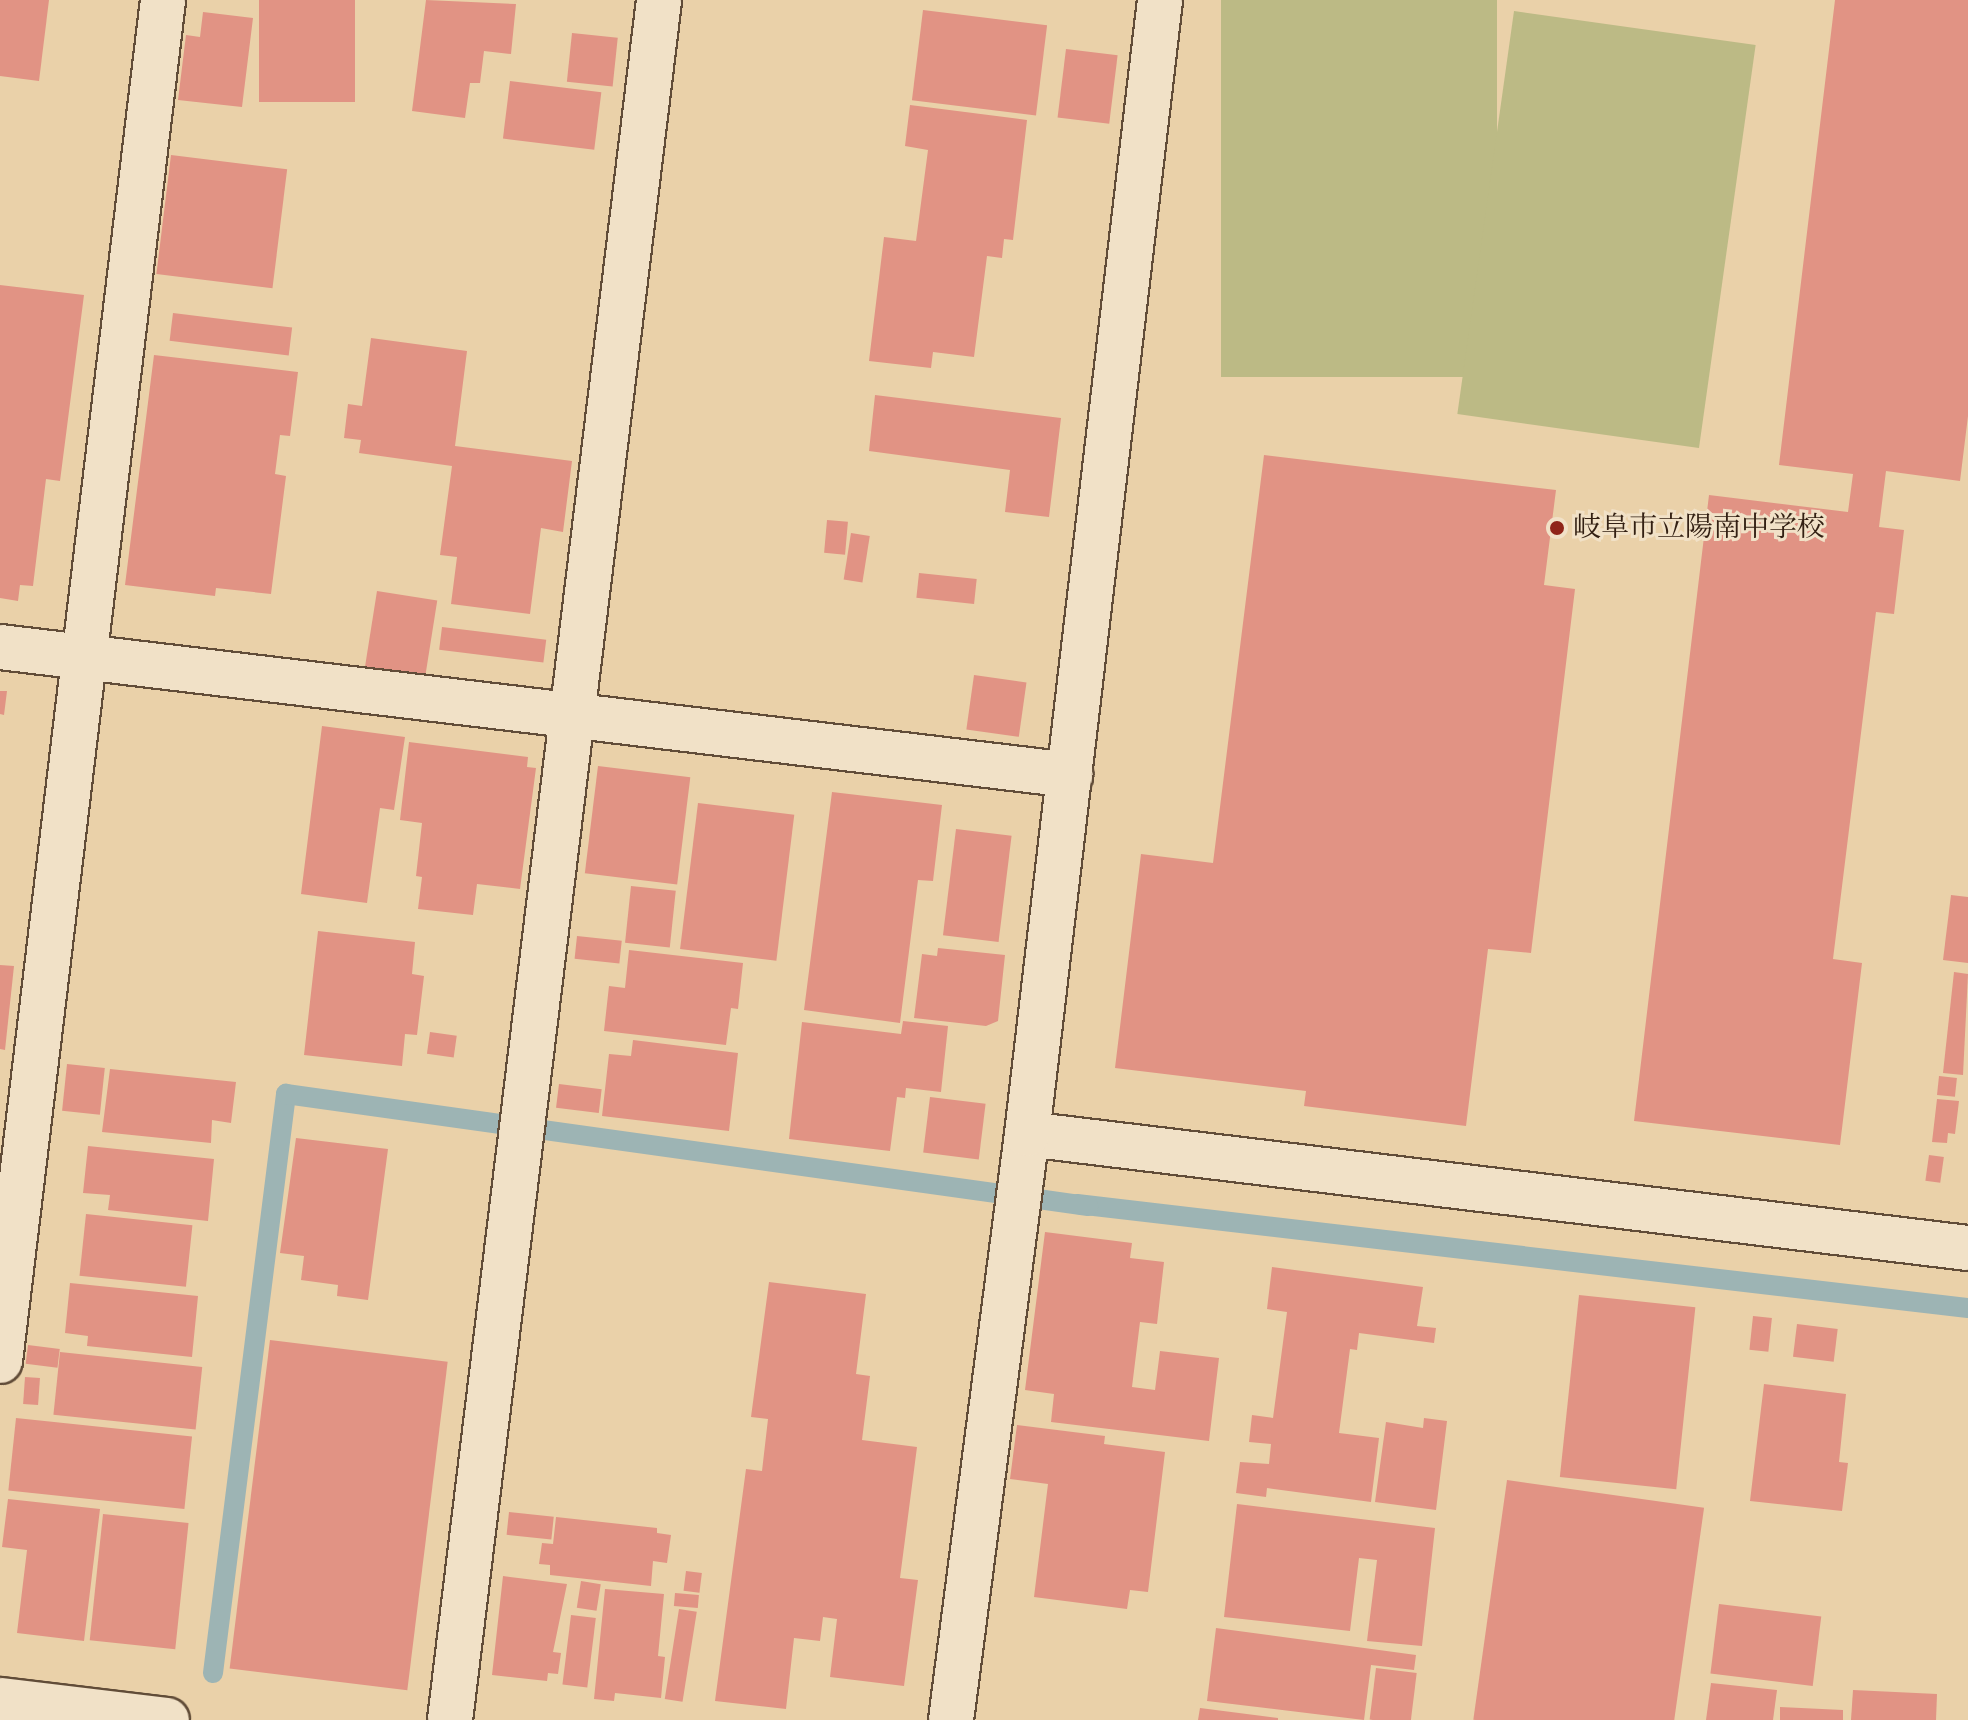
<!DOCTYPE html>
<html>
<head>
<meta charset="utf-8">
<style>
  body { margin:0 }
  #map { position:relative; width:1968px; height:1720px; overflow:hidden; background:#ead1a9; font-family:"IM FELL DW Pica","Noto Serif JP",serif }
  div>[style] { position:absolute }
  .green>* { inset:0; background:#bcba85; transform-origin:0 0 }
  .stream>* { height:20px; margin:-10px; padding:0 10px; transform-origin:10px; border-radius:10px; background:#9db4b4 }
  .building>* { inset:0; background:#e19384; transform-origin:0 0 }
  .roads { filter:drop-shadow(2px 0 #614c38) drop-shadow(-2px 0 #614c38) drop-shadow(0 2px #614c38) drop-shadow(0 -2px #614c38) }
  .minor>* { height:44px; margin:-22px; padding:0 22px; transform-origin:22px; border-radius:22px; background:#f1e1c7 }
  .dots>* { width:22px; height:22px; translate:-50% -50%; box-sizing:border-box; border:4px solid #f1e1c7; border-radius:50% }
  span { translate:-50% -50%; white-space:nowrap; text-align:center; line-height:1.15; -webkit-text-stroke:6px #f1e1c7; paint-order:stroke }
  .poi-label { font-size:28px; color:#332013 }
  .left { translate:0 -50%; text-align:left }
</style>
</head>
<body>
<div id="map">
  <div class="green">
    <div style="left:1221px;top:0;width:276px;height:377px"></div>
    <div style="left:1514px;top:11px;width:244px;height:407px;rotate:8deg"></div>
  </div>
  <div class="stream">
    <div style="left:1077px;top:1204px;width:897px;rotate:6.66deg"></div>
    <div style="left:213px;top:1673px;width:584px;rotate:-82.81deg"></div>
    <div style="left:286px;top:1094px;width:810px;rotate:7.95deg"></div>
  </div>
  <div class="building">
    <div style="clip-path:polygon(0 0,49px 0,39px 81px,0 76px)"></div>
    <div style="left:259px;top:0;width:96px;height:102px"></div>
    <div style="clip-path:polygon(426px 0,516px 4px,511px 54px,484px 51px,480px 83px,470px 83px,465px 118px,412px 111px)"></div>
    <div style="clip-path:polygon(1835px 0,1968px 0,1968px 416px,1960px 481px,1886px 471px,1879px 527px,1904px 530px,1894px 614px,1876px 612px,1833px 959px,1862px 963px,1840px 1145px,1634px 1121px,1709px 495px,1848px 512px,1853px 474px,1779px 465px)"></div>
    <div style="left:923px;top:10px;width:125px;height:91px;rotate:7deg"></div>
    <div style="clip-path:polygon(203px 12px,253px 18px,242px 107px,178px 100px,186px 35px,200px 37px)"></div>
    <div style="left:572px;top:33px;width:46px;height:49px;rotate:6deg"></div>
    <div style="left:1066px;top:49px;width:52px;height:69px;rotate:7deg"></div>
    <div style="left:510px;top:81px;width:92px;height:58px;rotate:7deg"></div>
    <div style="clip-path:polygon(910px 105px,1027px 120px,1013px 240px,1004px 239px,1002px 258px,987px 256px,974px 357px,933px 352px,931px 368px,869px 361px,884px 237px,916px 241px,928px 150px,905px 146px)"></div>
    <div style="left:171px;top:155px;width:117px;height:120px;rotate:7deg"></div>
    <div style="clip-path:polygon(0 285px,84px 295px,60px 481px,46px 479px,33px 586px,20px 585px,18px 601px,0 598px)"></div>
    <div style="left:173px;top:313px;width:120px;height:28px;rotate:7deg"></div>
    <div style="clip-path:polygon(371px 338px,467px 351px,455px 446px,572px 461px,563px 532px,541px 528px,530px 614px,451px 604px,457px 557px,440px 555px,452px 466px,359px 453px,361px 440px,344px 438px,348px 404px,362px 406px)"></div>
    <div style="clip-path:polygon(154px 355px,298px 372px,290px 436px,280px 435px,275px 474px,286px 476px,271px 594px,216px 588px,215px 596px,125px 585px)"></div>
    <div style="clip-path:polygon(875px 395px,1061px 418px,1049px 517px,1005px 512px,1010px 470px,869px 451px)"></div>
    <div style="clip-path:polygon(1264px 455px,1556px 490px,1544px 585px,1575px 589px,1531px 953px,1488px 949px,1466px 1126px,1304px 1106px,1306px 1091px,1115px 1068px,1141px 854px,1213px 863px)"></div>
    <div style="left:827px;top:520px;width:21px;height:33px;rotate:5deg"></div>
    <div style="left:851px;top:533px;width:19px;height:47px;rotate:9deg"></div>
    <div style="left:919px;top:573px;width:58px;height:25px;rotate:6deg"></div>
    <div style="left:377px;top:591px;width:61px;height:88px;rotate:9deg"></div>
    <div style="left:442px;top:627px;width:105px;height:23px;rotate:7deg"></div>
    <div style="left:974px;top:675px;width:53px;height:55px;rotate:8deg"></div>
    <div style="clip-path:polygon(0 691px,7px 691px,4px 715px,0 714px)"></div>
    <div style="clip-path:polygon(322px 726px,405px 737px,394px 810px,380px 808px,367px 903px,301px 894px)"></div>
    <div style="clip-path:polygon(409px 742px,528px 757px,527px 767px,536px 768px,520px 889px,477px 884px,473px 915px,418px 909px,422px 877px,416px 876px,422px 823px,400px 820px)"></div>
    <div style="left:598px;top:766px;width:93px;height:108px;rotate:7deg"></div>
    <div style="clip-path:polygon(832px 792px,942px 805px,933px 881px,918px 880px,900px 1023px,804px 1010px)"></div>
    <div style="left:698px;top:803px;width:97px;height:147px;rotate:7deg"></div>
    <div style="left:956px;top:829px;width:56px;height:107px;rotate:7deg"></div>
    <div style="left:631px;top:886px;width:45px;height:57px;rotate:6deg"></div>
    <div style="clip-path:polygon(1951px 895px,1968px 897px,1968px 963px,1943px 960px)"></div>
    <div style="clip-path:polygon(318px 931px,415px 942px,412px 974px,424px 976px,417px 1035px,405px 1034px,402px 1066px,304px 1055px)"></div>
    <div style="left:577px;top:936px;width:45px;height:23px;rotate:6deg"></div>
    <div style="clip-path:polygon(938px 948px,1005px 955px,998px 1021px,986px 1026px,914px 1018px,922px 954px,937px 956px)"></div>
    <div style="clip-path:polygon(629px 950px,743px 963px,738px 1009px,731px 1008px,726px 1045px,604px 1031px,609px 986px,625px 988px)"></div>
    <div style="clip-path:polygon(0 965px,14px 966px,5px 1050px,0 1049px)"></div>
    <div style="clip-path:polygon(1954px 972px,1968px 974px,1963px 1075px,1943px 1073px)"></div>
    <div style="clip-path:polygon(903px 1021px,948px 1026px,941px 1092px,906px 1088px,905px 1098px,897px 1097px,890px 1151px,789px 1139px,802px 1022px,901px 1034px)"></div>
    <div style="left:430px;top:1032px;width:27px;height:22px;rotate:8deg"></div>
    <div style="clip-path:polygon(633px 1040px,738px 1053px,729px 1131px,602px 1116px,609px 1054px,631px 1056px)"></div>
    <div style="left:67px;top:1064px;width:38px;height:47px;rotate:6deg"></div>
    <div style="clip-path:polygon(110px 1069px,236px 1082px,231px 1123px,212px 1120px,211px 1143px,102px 1132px)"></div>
    <div style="left:1939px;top:1076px;width:18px;height:19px;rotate:6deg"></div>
    <div style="left:559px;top:1084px;width:43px;height:24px;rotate:7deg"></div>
    <div style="left:930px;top:1097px;width:56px;height:56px;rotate:7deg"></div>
    <div style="clip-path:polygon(1937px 1099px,1959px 1101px,1955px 1134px,1948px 1133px,1947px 1143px,1932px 1142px)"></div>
    <div style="clip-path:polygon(296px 1138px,388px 1149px,368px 1300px,337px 1296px,338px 1285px,301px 1280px,304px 1256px,280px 1253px)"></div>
    <div style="clip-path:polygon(88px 1146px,214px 1159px,208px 1221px,108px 1210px,110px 1195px,83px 1193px)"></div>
    <div style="left:1929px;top:1155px;width:15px;height:26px;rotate:8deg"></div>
    <div style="left:86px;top:1214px;width:107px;height:62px;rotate:6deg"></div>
    <div style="clip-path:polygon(1045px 1232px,1132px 1243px,1130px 1258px,1164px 1262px,1157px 1324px,1140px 1322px,1132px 1387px,1155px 1390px,1160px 1351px,1219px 1358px,1209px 1441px,1051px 1422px,1054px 1394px,1025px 1390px)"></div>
    <div style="clip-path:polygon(1272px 1267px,1423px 1287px,1417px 1326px,1436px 1328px,1434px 1343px,1359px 1333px,1357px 1350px,1350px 1349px,1339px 1433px,1379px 1438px,1371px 1502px,1267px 1488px,1266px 1497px,1236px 1493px,1240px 1462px,1269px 1464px,1271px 1444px,1249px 1442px,1252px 1415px,1273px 1418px,1287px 1312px,1267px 1309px)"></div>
    <div style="clip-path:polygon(769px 1282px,866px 1294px,856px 1374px,870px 1376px,862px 1440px,917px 1447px,900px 1578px,918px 1580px,904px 1686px,830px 1677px,837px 1619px,823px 1617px,820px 1641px,794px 1638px,786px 1709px,715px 1701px,746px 1469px,762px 1471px,768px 1419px,751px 1417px)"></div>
    <div style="clip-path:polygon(70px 1283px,198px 1296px,192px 1357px,87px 1346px,88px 1336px,65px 1333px)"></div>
    <div style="left:1579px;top:1295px;width:117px;height:183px;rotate:6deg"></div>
    <div style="left:1753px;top:1316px;width:19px;height:34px;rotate:6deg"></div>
    <div style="left:1797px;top:1324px;width:41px;height:33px;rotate:7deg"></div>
    <div style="left:270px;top:1340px;width:179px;height:331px;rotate:7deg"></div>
    <div style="left:28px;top:1345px;width:32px;height:19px;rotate:7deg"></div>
    <div style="left:60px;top:1352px;width:143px;height:63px;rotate:6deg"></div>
    <div style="left:25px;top:1377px;width:15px;height:27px;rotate:4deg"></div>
    <div style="clip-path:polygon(1764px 1384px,1846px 1394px,1839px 1462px,1848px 1463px,1842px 1511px,1750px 1501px)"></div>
    <div style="left:16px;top:1418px;width:177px;height:73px;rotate:6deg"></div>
    <div style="clip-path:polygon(1424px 1418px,1447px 1421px,1436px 1510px,1375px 1502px,1386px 1422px,1423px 1428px)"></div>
    <div style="clip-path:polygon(1017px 1425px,1105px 1436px,1104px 1444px,1165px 1452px,1148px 1592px,1130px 1590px,1127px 1609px,1034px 1597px,1048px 1484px,1010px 1479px)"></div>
    <div style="left:1507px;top:1480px;width:199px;height:242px;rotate:8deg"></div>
    <div style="clip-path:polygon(8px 1499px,100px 1509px,84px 1641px,17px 1633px,27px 1550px,2px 1547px)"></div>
    <div style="clip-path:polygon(1237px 1504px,1435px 1528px,1422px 1646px,1367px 1641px,1377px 1560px,1359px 1558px,1350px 1631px,1224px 1617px)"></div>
    <div style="left:509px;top:1512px;width:45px;height:23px;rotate:6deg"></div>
    <div style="left:103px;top:1514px;width:86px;height:127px;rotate:6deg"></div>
    <div style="clip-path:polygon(556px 1517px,657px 1528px,657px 1533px,671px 1535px,667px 1563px,653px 1561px,651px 1586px,550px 1575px,550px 1565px,539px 1564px,542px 1543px,553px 1544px)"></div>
    <div style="left:686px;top:1571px;width:16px;height:20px;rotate:7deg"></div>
    <div style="clip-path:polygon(503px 1576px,567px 1584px,553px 1652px,561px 1653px,558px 1674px,548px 1673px,547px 1681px,492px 1675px)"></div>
    <div style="left:581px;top:1581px;width:20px;height:27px;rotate:9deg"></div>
    <div style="clip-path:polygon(605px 1589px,664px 1594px,658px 1656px,665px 1657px,661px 1698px,615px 1693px,614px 1701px,594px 1699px)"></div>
    <div style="left:675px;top:1593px;width:24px;height:13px;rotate:5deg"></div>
    <div style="left:1719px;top:1604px;width:103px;height:70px;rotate:7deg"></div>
    <div style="left:679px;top:1609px;width:18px;height:91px;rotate:9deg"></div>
    <div style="left:571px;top:1615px;width:25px;height:70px;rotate:7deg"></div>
    <div style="clip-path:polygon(1216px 1628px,1416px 1655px,1414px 1670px,1371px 1665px,1364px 1720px,1207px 1701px)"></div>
    <div style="left:1376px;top:1668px;width:41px;height:52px;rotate:7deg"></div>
    <div style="clip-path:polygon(1711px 1683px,1777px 1690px,1773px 1720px,1706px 1720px)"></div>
    <div style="clip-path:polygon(1853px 1690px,1937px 1694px,1936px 1720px,1851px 1720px)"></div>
    <div style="clip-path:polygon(1780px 1707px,1843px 1710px,1843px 1720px,1780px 1720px)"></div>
    <div style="clip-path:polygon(1200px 1708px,1278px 1718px,1278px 1720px,1198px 1720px)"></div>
  </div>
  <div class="roads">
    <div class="minor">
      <div style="left:0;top:647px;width:1078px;rotate:6.82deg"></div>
      <div style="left:1027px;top:1134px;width:948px;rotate:6.91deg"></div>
      <div style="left:0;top:1361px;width:1371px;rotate:-83.17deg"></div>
      <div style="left:0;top:1700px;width:168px;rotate:6.8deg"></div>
      <div style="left:450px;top:1720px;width:1733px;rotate:-83.07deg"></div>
      <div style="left:951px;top:1720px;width:591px;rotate:-82.61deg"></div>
      <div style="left:1027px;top:1134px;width:1142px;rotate:-83.31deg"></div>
    </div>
  </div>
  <div class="dots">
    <div style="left:1557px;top:528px;background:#8f2418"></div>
  </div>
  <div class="poi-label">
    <span class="left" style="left:1573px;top:528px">岐阜市立陽南中学校</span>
  </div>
</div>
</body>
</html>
